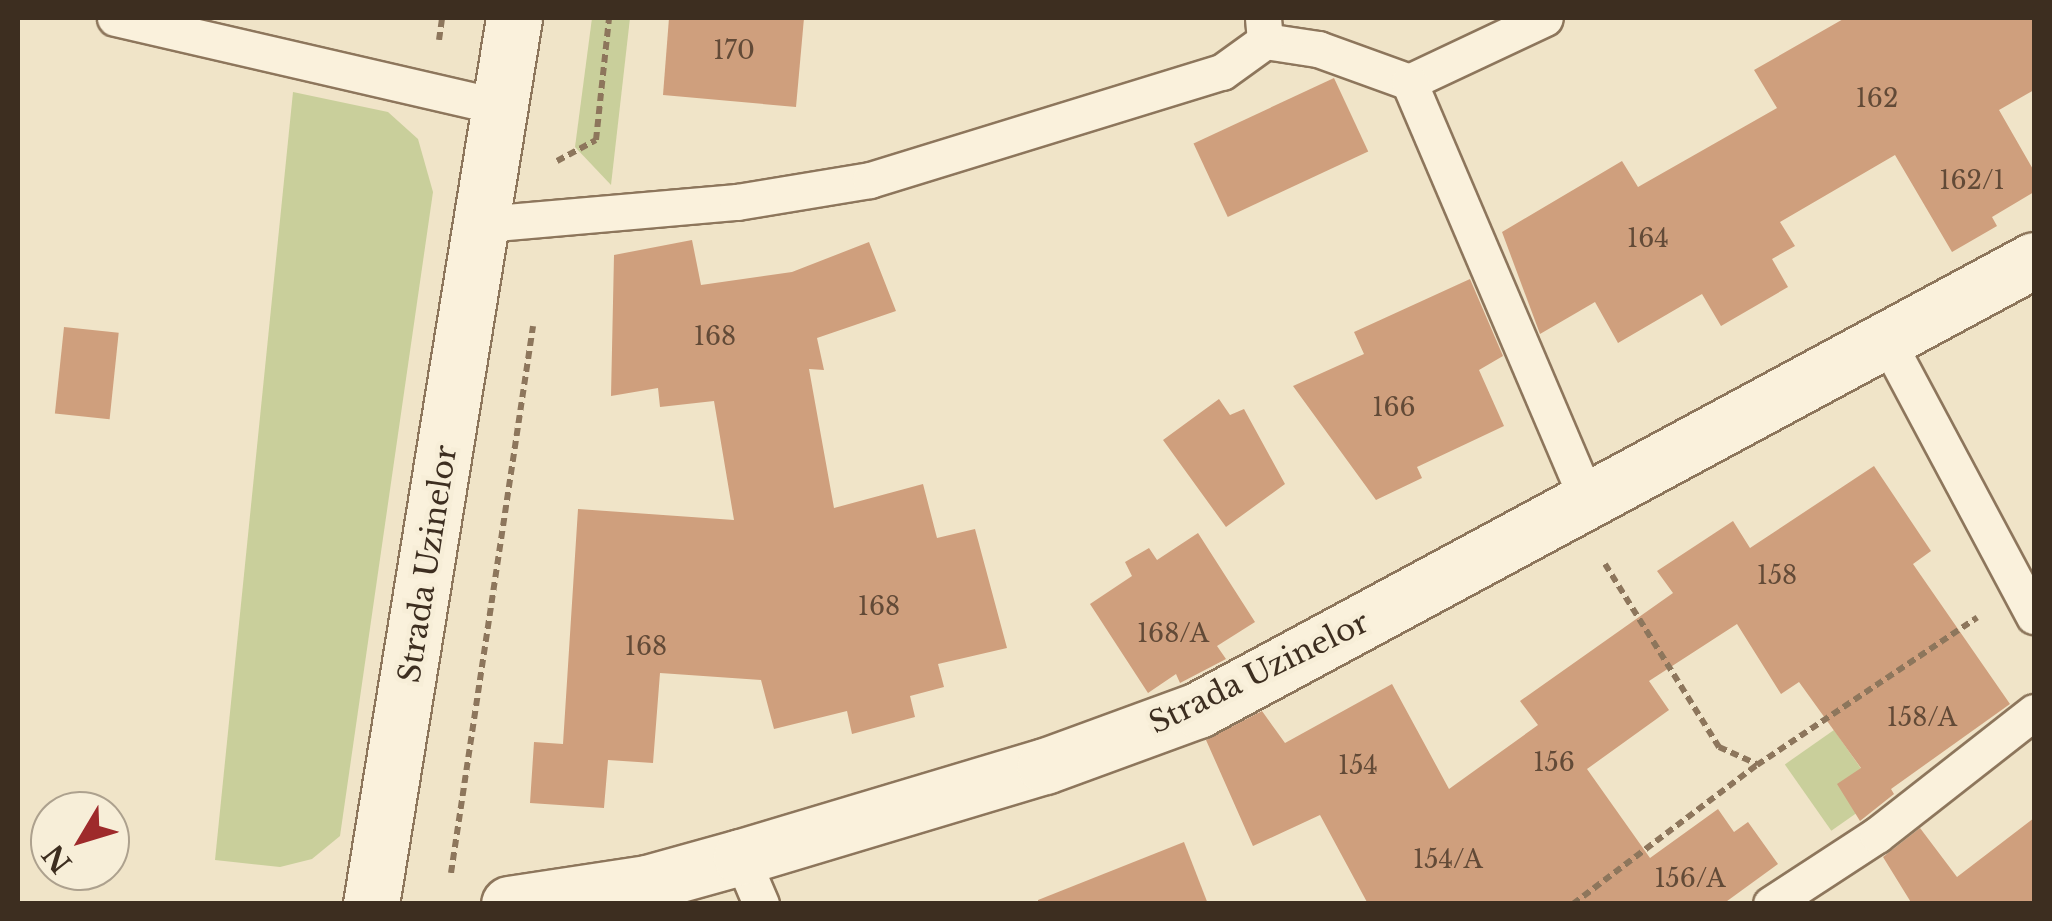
<!DOCTYPE html>
<html>
<head>
<meta charset="utf-8">
<style>
  body { margin:0 }
  #map { position:relative; width:2052px; height:921px; overflow:hidden; background:#f0e4c8; font-family:"Libre Baskerville",serif }
  div>[style] { position:absolute }
  .green>* { inset:0; background:#c9cf9b; transform-origin:0 0 }
  .building>* { inset:0; background:#cf9f7d; transform-origin:0 0 }
  .path>* { height:6px; margin-top:-3px; transform-origin:0; background:repeating-linear-gradient(90deg,#8d765c 0 8px,transparent 0 13px) }
  .roads { filter:drop-shadow(2px 0 #8d765c) drop-shadow(-2px 0 #8d765c) drop-shadow(0 2px #8d765c) drop-shadow(0 -2px #8d765c) }
  .service>* { height:35px; margin:-17.5px; padding:0 17.5px; transform-origin:17.5px; border-radius:17.5px; background:#faf1dc }
  .minor>* { height:55px; margin:-27.5px; padding:0 27.5px; transform-origin:27.5px; border-radius:27.5px; background:#faf1dc }
  .tertiary>* { height:55px; margin:-27.5px; padding:0 27.5px; transform-origin:27.5px; border-radius:27.5px; background:#faf1dc }
  span { translate:-50% -50%; white-space:nowrap; text-align:center; line-height:1.15; -webkit-text-stroke:9px #f7eed8; paint-order:stroke }
  .number-label { font-size:25px; color:#624a37 }
  .number-label span { -webkit-text-stroke-width:0 }
  .street-label { font-size:30px; color:#3d2e20 }
  .frame { position:absolute; inset:0; border:20px solid #3d2e20; pointer-events:none }
  .north { position:absolute; left:30px; top:791px; width:100px; height:100px; box-sizing:border-box; background:#f7eed8; border:2px solid #ada18e; border-radius:50%; rotate:232deg; font-size:28px; font-weight:700; line-height:40px; text-align:center; color:#3d2e20 }
  .north::after { content:''; display:block; margin:auto; width:35px; height:45px; background:#9e2a2b; clip-path:polygon(50% 0,100% 100%,50% 72%,0 100%) }
</style>
</head>
<body>
<div id="map">
  <div class="green">
    <div style="clip-path:polygon(592px 18px,630px 18px,611px 185px,575px 147px)"></div>
    <div style="clip-path:polygon(293px 92px,388px 112px,418px 139px,433px 192px,340px 836px,312px 859px,280px 867px,215px 860px)"></div>
    <div style="left:1834px;top:730px;width:81px;height:60px;rotate:55deg"></div>
  </div>
  <div class="building">
    <div style="clip-path:polygon(669px 18px,804px 18px,796px 107px,663px 95px)"></div>
    <div style="clip-path:polygon(1845px 18px,2034px 18px,2034px 90px,1999px 110px,2034px 171px,2034px 192px,1992px 217px,1997px 226px,1952px 252px,1895px 155px,1780px 222px,1795px 246px,1772px 259px,1788px 287px,1721px 326px,1702px 294px,1618px 343px,1595px 302px,1540px 334px,1502px 232px,1622px 161px,1638px 187px,1777px 108px,1754px 70px)"></div>
    <div style="left:1334px;top:78px;width:81px;height:155px;rotate:65deg"></div>
    <div style="clip-path:polygon(692px 240px,701px 285px,792px 272px,869px 242px,896px 311px,817px 338px,824px 370px,809px 369px,834px 508px,923px 484px,937px 538px,975px 529px,1007px 648px,938px 664px,944px 687px,910px 696px,915px 717px,852px 734px,847px 711px,774px 729px,761px 680px,660px 673px,653px 763px,608px 760px,604px 808px,530px 803px,534px 742px,563px 744px,578px 509px,734px 520px,714px 401px,660px 407px,658px 388px,611px 396px,614px 255px)"></div>
    <div style="clip-path:polygon(1470px 279px,1503px 356px,1479px 370px,1504px 426px,1417px 467px,1422px 478px,1376px 500px,1293px 386px,1364px 354px,1354px 332px)"></div>
    <div style="left:64px;top:327px;width:55px;height:87px;rotate:6deg"></div>
    <div style="clip-path:polygon(1219px 399px,1230px 415px,1244px 409px,1285px 484px,1226px 527px,1163px 440px)"></div>
    <div style="clip-path:polygon(1874px 466px,1931px 551px,1913px 564px,2010px 704px,1891px 789px,1894px 794px,1860px 821px,1837px 784px,1861px 768px,1799px 682px,1781px 694px,1737px 624px,1649px 681px,1669px 710px,1587px 769px,1650px 858px,1718px 809px,1734px 832px,1748px 822px,1778px 864px,1723px 904px,1368px 904px,1320px 815px,1253px 846px,1206px 740px,1262px 711px,1285px 743px,1392px 684px,1449px 789px,1538px 725px,1520px 701px,1673px 593px,1657px 571px,1733px 521px,1750px 548px)"></div>
    <div style="clip-path:polygon(1198px 533px,1255px 622px,1217px 646px,1226px 659px,1180px 683px,1176px 674px,1148px 693px,1090px 604px,1132px 576px,1125px 562px,1149px 548px,1157px 560px)"></div>
    <div style="clip-path:polygon(2034px 818px,2034px 904px,1912px 904px,1883px 857px,1920px 828px,1957px 877px)"></div>
    <div style="clip-path:polygon(1184px 842px,1208px 904px,1038px 904px,1038px 900px)"></div>
  </div>
  <div class="path">
    <div style="left:439px;top:40px;width:22px;rotate:-82deg"></div>
    <div style="left:557px;top:161px;width:44px;rotate:-28.3deg"></div>
    <div style="left:596px;top:140px;width:123px;rotate:-83.9deg"></div>
    <div style="left:1605px;top:564px;width:216px;rotate:58.1deg"></div>
    <div style="left:1719px;top:747px;width:42px;rotate:24.1deg"></div>
    <div style="left:451px;top:873px;width:553px;rotate:-81.47deg"></div>
    <div style="left:1573px;top:904px;width:231px;rotate:-37.1deg"></div>
    <div style="left:1757px;top:765px;width:265px;rotate:-33.8deg"></div>
  </div>
  <div class="roads">
    <div class="service">
      <div style="left:115px;top:18px;width:396px;rotate:13deg"></div>
      <div style="left:1265px;top:41px;width:54px;rotate:8.6deg"></div>
      <div style="left:1318px;top:49px;width:97px;rotate:19.9deg"></div>
      <div style="left:1409px;top:82px;width:150px;rotate:-25.2deg"></div>
      <div style="left:1409px;top:82px;width:459px;rotate:66.9deg"></div>
      <div style="left:484px;top:224px;width:254px;rotate:-5deg"></div>
      <div style="left:737px;top:202px;width:135px;rotate:-9.4deg"></div>
      <div style="left:870px;top:180px;width:368px;rotate:-17.1deg"></div>
      <div style="left:1222px;top:72px;width:53px;rotate:-35.8deg"></div>
      <div style="left:1265px;top:41px;width:23px;rotate:-95deg"></div>
      <div style="left:1887px;top:341px;width:312px;rotate:61.9deg"></div>
      <div style="left:741px;top:857px;width:51px;rotate:66.9deg"></div>
      <div style="left:1771px;top:904px;width:126px;rotate:-33.1deg"></div>
      <div style="left:1877px;top:835px;width:199px;rotate:-38.1deg"></div>
    </div>
    <div class="minor">
      <div style="left:509px;top:904px;width:140px;rotate:-8.7deg"></div>
      <div style="left:647px;top:883px;width:98px;rotate:-15.5deg"></div>
      <div style="left:741px;top:857px;width:317px;rotate:-16.7deg"></div>
      <div style="left:1045px;top:766px;width:163px;rotate:-20.1deg"></div>
      <div style="left:1198px;top:710px;width:949px;rotate:-28.29deg"></div>
    </div>
    <div class="tertiary">
      <div style="left:371px;top:904px;width:897px;rotate:-80.83deg"></div>
    </div>
  </div>
  <div class="number-label">
    <span style="left:734px;top:51px">170</span>
    <span style="left:1877px;top:99px">162</span>
    <span style="left:1972px;top:181px">162/1</span>
    <span style="left:1648px;top:239px">164</span>
    <span style="left:715px;top:337px">168</span>
    <span style="left:1394px;top:408px">166</span>
    <span style="left:1777px;top:576px">158</span>
    <span style="left:879px;top:607px">168</span>
    <span style="left:1173px;top:634px">168/A</span>
    <span style="left:646px;top:647px">168</span>
    <span style="left:1922px;top:718px">158/A</span>
    <span style="left:1554px;top:763px">156</span>
    <span style="left:1358px;top:766px">154</span>
    <span style="left:1448px;top:860px">154/A</span>
    <span style="left:1690px;top:879px">156/A</span>
  </div>
  <div class="street-label">
    <span style="left:428px;top:564px;rotate:-81deg">Strada Uzinelor</span>
    <span style="left:1259px;top:673px;rotate:-26deg">Strada Uzinelor</span>
  </div>
  <div class="frame"></div>
  <div class="north">N</div>
</div>
</body>
</html>
